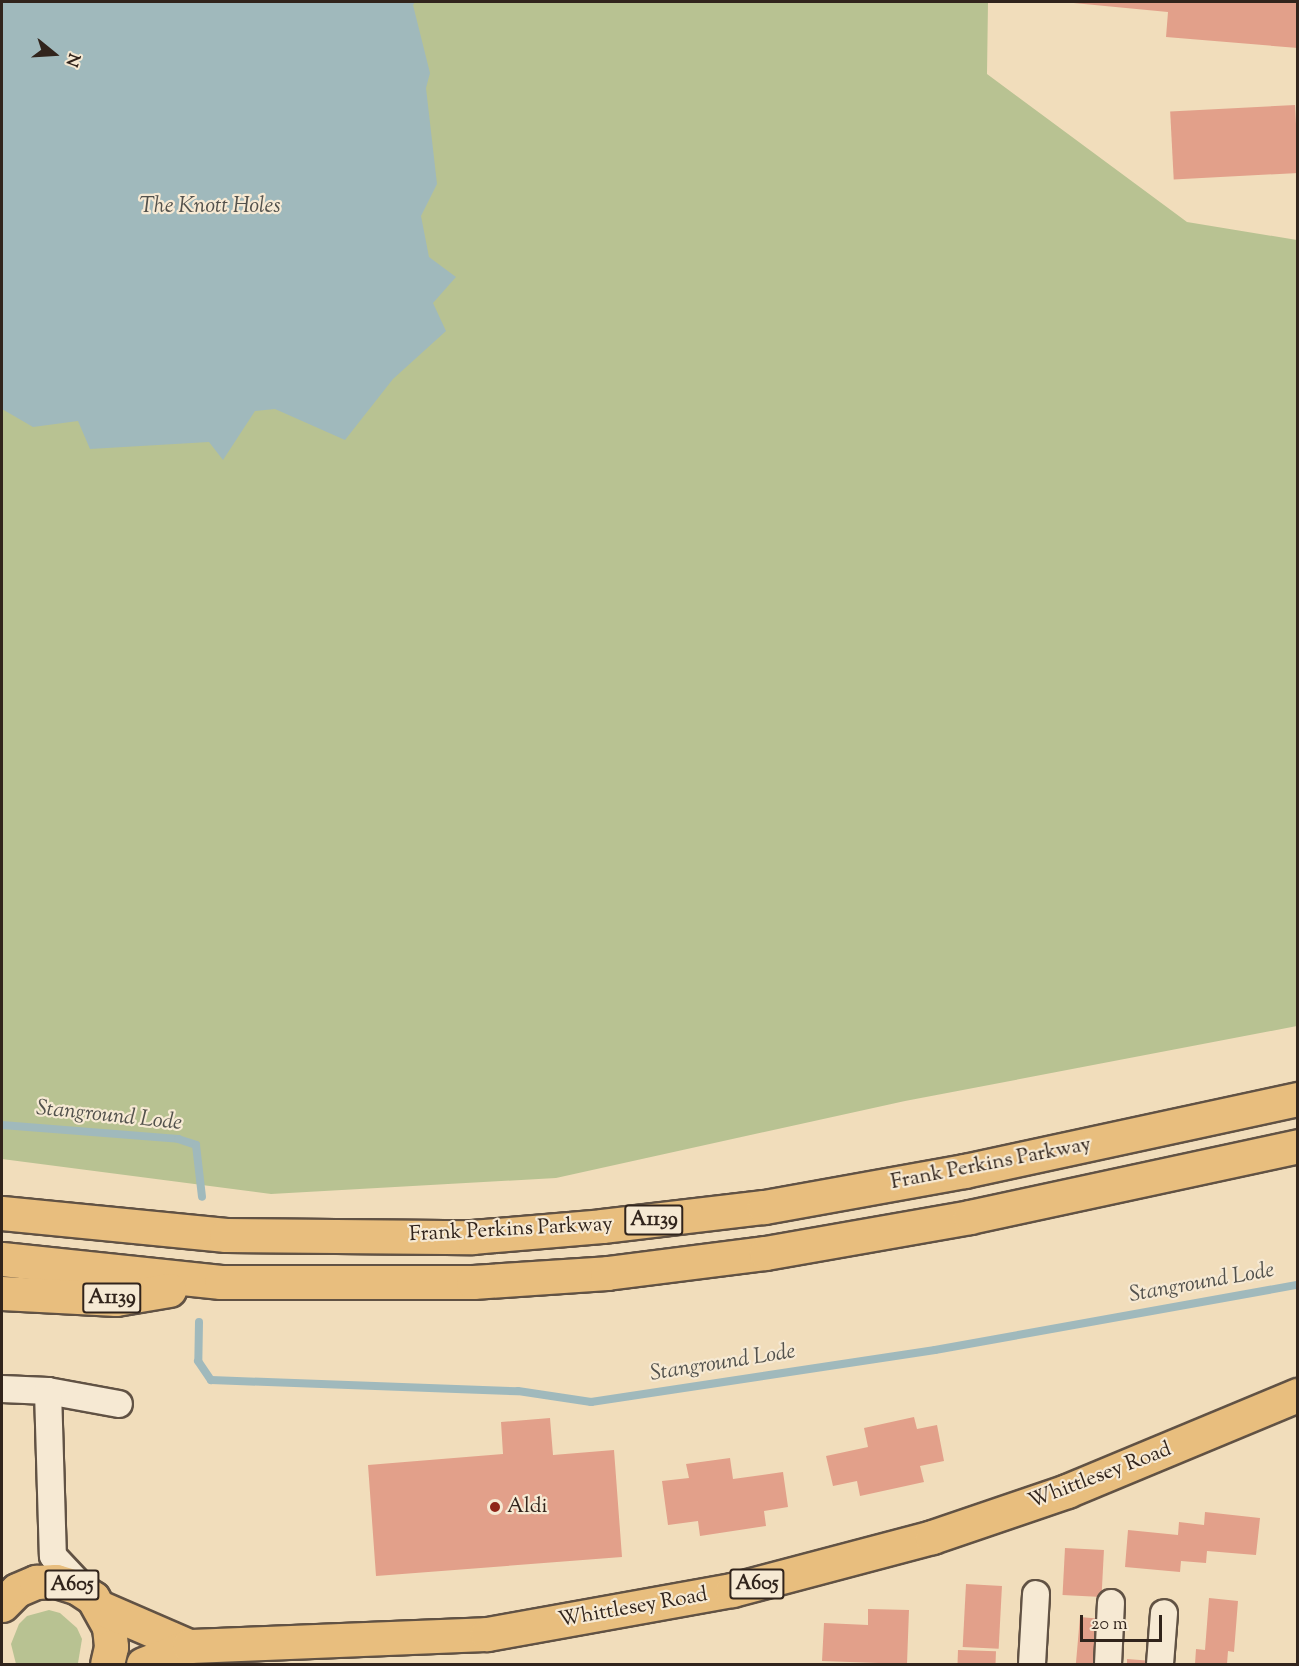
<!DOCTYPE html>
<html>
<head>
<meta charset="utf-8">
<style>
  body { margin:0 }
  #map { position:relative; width:1299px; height:1666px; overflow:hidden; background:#f1ddbb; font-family:"Sorts Mill Goudy",serif }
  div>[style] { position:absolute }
  .green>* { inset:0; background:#b8c292 }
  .water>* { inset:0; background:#a0b9bc }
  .stream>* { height:8px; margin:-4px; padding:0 4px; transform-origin:4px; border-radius:4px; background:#a0b9bc }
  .building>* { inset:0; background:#e2a08a; transform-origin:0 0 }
  .roads { filter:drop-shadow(2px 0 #615244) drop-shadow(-2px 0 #615244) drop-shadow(0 2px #615244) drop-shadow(0 -2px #615244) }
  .minor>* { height:26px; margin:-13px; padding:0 13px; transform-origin:13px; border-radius:13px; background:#f6e9d3 }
  .primary>* { height:33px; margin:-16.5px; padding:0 16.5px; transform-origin:16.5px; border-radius:16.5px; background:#e8be7e }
  .trunk>* { height:33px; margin:-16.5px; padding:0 16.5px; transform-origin:16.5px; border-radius:16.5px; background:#e8be7e }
  .dots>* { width:16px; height:16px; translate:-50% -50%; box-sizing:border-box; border:3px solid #f6e9d3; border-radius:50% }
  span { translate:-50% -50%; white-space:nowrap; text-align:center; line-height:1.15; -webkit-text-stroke:4.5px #f6e9d3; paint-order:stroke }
  .shield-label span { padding:2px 4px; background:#f6e9d3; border:2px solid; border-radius:4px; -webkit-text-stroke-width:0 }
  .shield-label { font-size:20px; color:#31241c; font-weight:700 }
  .street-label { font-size:21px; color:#31241c }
  .poi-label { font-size:21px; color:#31241c }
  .left { translate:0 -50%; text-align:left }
  .water-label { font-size:22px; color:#52514c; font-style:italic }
  .frame { position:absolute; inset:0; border:3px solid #31241c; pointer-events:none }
  .north { position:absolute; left:24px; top:24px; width:60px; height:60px; -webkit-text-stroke:4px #f6e9d3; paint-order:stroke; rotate:108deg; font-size:16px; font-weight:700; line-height:24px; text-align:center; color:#31241c }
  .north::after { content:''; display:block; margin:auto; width:21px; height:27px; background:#31241c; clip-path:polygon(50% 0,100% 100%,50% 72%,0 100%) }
  .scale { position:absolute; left:1080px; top:1615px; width:82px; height:27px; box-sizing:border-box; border:3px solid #31241c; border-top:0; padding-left:8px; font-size:18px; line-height:21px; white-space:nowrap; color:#31241c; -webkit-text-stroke:4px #f6e9d3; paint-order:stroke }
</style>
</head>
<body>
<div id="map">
  <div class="green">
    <div style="clip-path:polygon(2px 2px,988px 2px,987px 74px,1187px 222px,1297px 240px,1297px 1026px,905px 1101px,556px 1178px,271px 1194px,2px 1159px)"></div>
    <div style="clip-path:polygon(49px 1610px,60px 1613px,77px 1628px,82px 1639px,78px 1663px,16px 1664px,11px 1644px,19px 1624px,27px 1616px)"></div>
  </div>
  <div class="water">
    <div style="clip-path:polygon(2px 2px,415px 2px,413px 5px,430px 73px,426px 88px,437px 184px,421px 216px,429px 257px,456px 277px,433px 303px,446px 331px,393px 379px,345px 440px,275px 409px,255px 411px,223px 460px,209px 442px,90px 449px,78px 421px,33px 427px,2px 409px)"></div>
  </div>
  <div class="stream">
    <div style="left:2px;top:1125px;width:177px;rotate:4.5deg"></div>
    <div style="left:178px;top:1139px;width:19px;rotate:18deg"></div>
    <div style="left:196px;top:1145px;width:52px;rotate:83.4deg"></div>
    <div style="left:199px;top:1322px;width:39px;rotate:91deg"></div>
    <div style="left:198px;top:1361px;width:23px;rotate:56deg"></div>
    <div style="left:211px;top:1380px;width:307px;rotate:2.1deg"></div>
    <div style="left:518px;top:1391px;width:74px;rotate:8.6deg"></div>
    <div style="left:591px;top:1402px;width:348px;rotate:-8.6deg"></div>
    <div style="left:935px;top:1350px;width:369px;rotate:-10.2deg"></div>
  </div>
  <div class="building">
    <div style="clip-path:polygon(1063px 2px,1298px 2px,1298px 48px,1166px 37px,1168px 12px)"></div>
    <div style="left:1295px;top:105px;width:68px;height:125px;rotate:87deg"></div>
    <div style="clip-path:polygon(914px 1417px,917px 1429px,937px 1425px,944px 1461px,920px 1466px,924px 1482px,860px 1496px,857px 1481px,833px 1486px,826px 1456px,868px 1447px,864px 1428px)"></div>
    <div style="clip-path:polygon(550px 1418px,553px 1455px,614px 1450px,622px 1557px,376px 1576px,368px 1465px,503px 1454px,501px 1422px)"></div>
    <div style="clip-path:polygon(730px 1458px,733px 1479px,783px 1472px,788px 1507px,764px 1511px,766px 1526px,700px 1536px,698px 1521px,668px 1525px,662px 1481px,689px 1478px,686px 1464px)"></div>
    <div style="clip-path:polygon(1205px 1512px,1260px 1518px,1256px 1555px,1207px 1551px,1206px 1563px,1181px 1561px,1180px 1572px,1125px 1567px,1128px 1530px,1178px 1535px,1179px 1522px,1204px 1525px)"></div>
    <div style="left:1065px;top:1548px;width:39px;height:47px;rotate:3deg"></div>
    <div style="left:966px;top:1584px;width:36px;height:63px;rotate:3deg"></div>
    <div style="clip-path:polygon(1209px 1598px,1238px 1601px,1234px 1652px,1228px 1651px,1227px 1664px,1195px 1664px,1196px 1649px,1205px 1650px)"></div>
    <div style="clip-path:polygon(868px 1609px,909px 1610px,907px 1664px,822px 1661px,824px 1623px,868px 1625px)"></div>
    <div style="left:1080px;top:1617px;width:25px;height:47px;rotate:5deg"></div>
    <div style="left:958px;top:1650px;width:38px;height:14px;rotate:2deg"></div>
    <div style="clip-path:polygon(1127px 1659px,1153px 1661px,1153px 1664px,1127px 1664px)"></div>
  </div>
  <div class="roads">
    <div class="minor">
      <div style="left:2px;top:1389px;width:46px;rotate:2.5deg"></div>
      <div style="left:48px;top:1391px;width:72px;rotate:10.4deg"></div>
      <div style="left:48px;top:1391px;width:165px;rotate:88.3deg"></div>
      <div style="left:53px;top:1556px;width:48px;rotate:46.7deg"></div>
      <div style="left:1032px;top:1664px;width:70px;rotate:-86.7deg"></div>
      <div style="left:1108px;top:1664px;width:61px;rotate:-87.2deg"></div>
      <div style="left:1160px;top:1664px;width:51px;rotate:-85.5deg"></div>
    </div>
    <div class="primary">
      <div style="left:2px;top:1605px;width:21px;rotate:-45deg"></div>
      <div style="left:17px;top:1590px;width:21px;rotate:-23deg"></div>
      <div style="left:36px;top:1582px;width:20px;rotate:-3deg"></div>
      <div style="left:56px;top:1581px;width:21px;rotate:17deg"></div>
      <div style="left:76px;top:1587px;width:20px;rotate:33deg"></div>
      <div style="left:93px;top:1598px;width:33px;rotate:61deg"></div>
      <div style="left:109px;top:1627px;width:20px;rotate:84deg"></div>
      <div style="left:111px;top:1647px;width:17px;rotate:103deg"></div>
      <div style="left:101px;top:1608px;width:96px;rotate:23.4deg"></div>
      <div style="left:143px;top:1664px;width:49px;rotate:-21.4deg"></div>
      <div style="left:189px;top:1646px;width:298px;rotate:-2.3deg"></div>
      <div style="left:487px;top:1634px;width:249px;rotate:-10.2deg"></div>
      <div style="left:732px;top:1590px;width:207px;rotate:-14.8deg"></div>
      <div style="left:932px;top:1537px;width:143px;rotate:-18.8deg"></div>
      <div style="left:1067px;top:1491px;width:250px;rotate:-22.6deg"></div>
    </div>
    <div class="trunk">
      <div style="left:2px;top:1213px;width:225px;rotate:5.6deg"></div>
      <div style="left:226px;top:1235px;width:246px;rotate:0.5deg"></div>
      <div style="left:472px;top:1237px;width:130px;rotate:-4.8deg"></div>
      <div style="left:602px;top:1226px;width:163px;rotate:-6.7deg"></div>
      <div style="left:764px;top:1207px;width:204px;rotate:-10.2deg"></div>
      <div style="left:965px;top:1171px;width:341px;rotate:-12.2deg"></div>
      <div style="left:2px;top:1259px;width:220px;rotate:6deg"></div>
      <div style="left:221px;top:1282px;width:252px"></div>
      <div style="left:473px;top:1282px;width:134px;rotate:-3.8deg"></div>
      <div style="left:607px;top:1273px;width:160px;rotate:-7.2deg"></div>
      <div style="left:766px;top:1253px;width:207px;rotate:-10deg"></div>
      <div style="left:970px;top:1217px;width:336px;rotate:-12.2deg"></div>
      <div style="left:2px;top:1293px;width:114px;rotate:3deg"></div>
      <div style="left:116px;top:1299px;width:54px;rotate:-9.6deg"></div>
    </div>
  </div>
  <div class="dots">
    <div style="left:495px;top:1507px;background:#8f2418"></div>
  </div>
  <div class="shield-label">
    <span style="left:654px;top:1220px">A1139</span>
    <span style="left:112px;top:1298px">A1139</span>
    <span style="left:757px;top:1584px">A605</span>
    <span style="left:72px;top:1585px">A605</span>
  </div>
  <div class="street-label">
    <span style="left:991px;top:1164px;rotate:-11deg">Frank Perkins Parkway</span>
    <span style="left:511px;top:1230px;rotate:-3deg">Frank Perkins Parkway</span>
    <span style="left:1100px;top:1476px;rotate:-21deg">Whittlesey Road</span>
    <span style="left:633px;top:1608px;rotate:-10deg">Whittlesey Road</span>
  </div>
  <div class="poi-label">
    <span class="left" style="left:507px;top:1507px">Aldi</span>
  </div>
  <div class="water-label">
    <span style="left:210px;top:208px">The Knott Holes</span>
    <span style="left:109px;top:1117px;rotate:6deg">Stanground Lode</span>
    <span style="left:1202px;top:1284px;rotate:-10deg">Stanground Lode</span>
    <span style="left:723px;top:1364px;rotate:-9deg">Stanground Lode</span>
  </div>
  <div class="frame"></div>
  <div class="north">N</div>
  <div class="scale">20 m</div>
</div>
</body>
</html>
